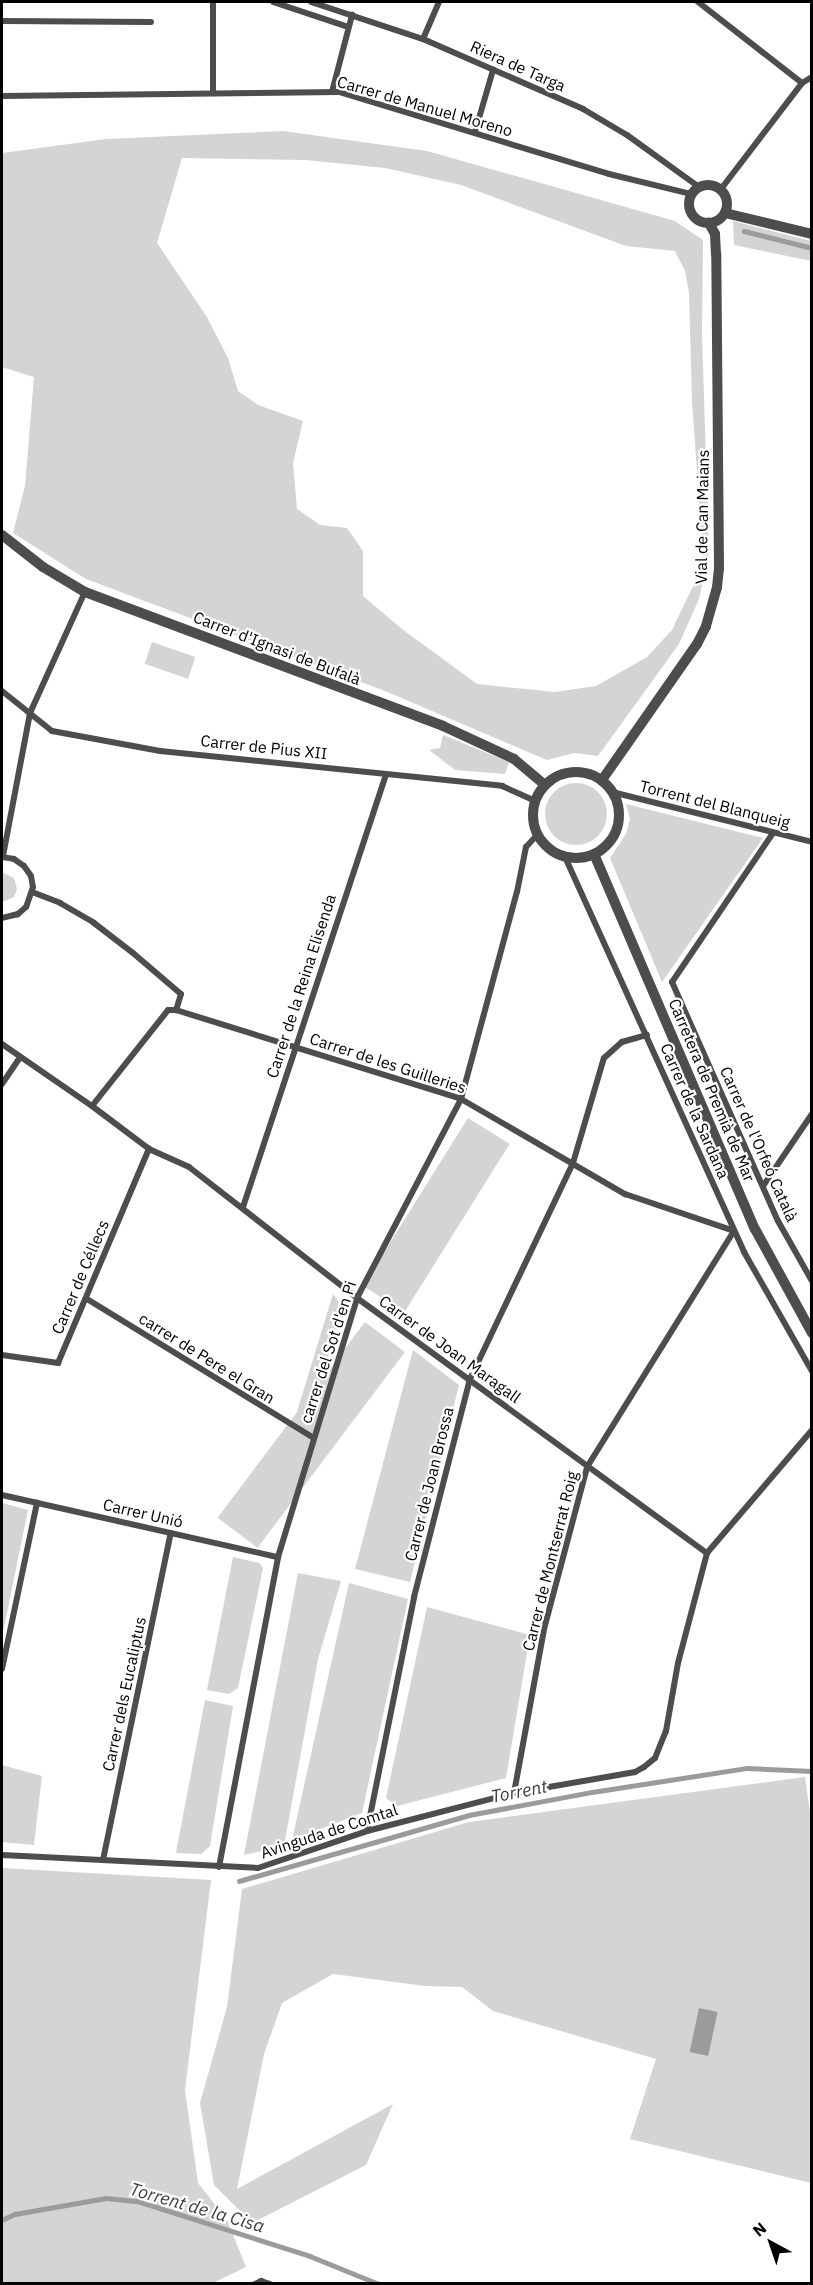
<!DOCTYPE html>
<html>
<head>
<meta charset="utf-8">
<style>
  body { margin:0 }
  #map { position:relative; width:813px; height:2285px; overflow:hidden; background:#fff; font-family:"IBM Plex Sans",sans-serif }
  div>[style] { position:absolute }
  .green>* { inset:0; background:#d4d4d4; transform-origin:0 0 }
  .round { border-radius:50% }
  .water>* { inset:0; background:#9b9b9b; transform-origin:0 0 }
  .stream>* { height:4.5px; margin:-2.25px; padding:0 2.25px; transform-origin:2.25px; border-radius:2.25px; background:#9b9b9b }
  .minor>* { height:6px; margin:-3px; padding:0 3px; transform-origin:3px; border-radius:3px; background:#4d4d4d }
  .tertiary>* { height:10px; margin:-5px; padding:0 5px; transform-origin:5px; border-radius:5px; background:#4d4d4d }
  .tertiary>.ring { margin:-5px; padding:0; box-sizing:content-box; background:none; border:10px solid #4d4d4d; border-radius:50% }
  span { translate:-50% -50%; white-space:nowrap; text-align:center; line-height:1.15; -webkit-text-stroke:4.5px #fff; paint-order:stroke }
  .street-label { font-size:16px; color:#000 }
  .water-label { font-size:18px; color:#3c3c3c; font-style:italic }
  .frame { position:absolute; inset:0; border:3px solid #000; pointer-events:none }
  .north { position:absolute; left:741px; top:2213px; width:60px; height:60px; -webkit-text-stroke:4px #fff; paint-order:stroke; rotate:320deg; font-size:16px; font-weight:700; line-height:24px; text-align:center; color:#000 }
  .north::after { content:''; display:block; margin:auto; width:21px; height:27px; background:#000; clip-path:polygon(50% 0,100% 100%,50% 72%,0 100%) }
</style>
</head>
<body>
<div id="map">
  <div class="green">
    <div style="clip-path:polygon(evenodd,283px 131px,427px 151px,675px 221px,703px 240px,702px 335px,709px 553px,699px 599px,679px 644px,598px 756px,574px 753px,547px 760px,385px 691px,86px 579px,13px 533px,25px 486px,34px 377px,2px 367px,2px 153px,106px 139px,283px 131px,182px 158px,305px 160px,385px 168px,461px 185px,626px 246px,675px 251px,685px 271px,689px 293px,692px 401px,703px 555px,694px 584px,672px 630px,647px 657px,596px 686px,555px 692px,477px 684px,402px 629px,363px 596px,363px 551px,347px 528px,320px 525px,297px 509px,293px 463px,303px 421px,258px 405px,238px 391px,228px 358px,207px 317px,157px 243px,182px 158px)"></div>
    <div style="clip-path:polygon(733px 221px,811px 241px,811px 261px,734px 245px)"></div>
    <div style="left:152px;top:642px;width:46px;height:23px;rotate:19deg"></div>
    <div style="clip-path:polygon(443px 735px,509px 762px,505px 774px,455px 770px,429px 750px,440px 748px)"></div>
    <div class="round" style="left:545px;top:783px;width:62px;height:62px"></div>
    <div style="clip-path:polygon(626px 804px,763px 838px,662px 982px,610px 858px,626px 834px,630px 819px)"></div>
    <div style="clip-path:polygon(2px 872px,14px 878px,17px 889px,14px 897px,2px 902px)"></div>
    <div style="left:468px;top:1118px;width:49px;height:198px;rotate:32deg"></div>
    <div style="clip-path:polygon(333px 1294px,343px 1308px,312px 1410px,302px 1416px,296px 1415px)"></div>
    <div style="left:365px;top:1322px;width:50px;height:245px;rotate:37deg"></div>
    <div style="clip-path:polygon(413px 1350px,459px 1385px,410px 1582px,355px 1569px)"></div>
    <div style="clip-path:polygon(291px 1433px,301px 1446px,285px 1506px,276px 1508px,269px 1531px,260px 1535px,240px 1532px,247px 1487px,272px 1499px)"></div>
    <div style="clip-path:polygon(2px 1503px,28px 1510px,2px 1637px)"></div>
    <div style="clip-path:polygon(233px 1557px,259px 1563px,263px 1568px,238px 1688px,229px 1694px,207px 1690px)"></div>
    <div style="clip-path:polygon(298px 1573px,341px 1581px,318px 1659px,284px 1846px,244px 1855px)"></div>
    <div style="clip-path:polygon(349px 1583px,408px 1599px,362px 1813px,292px 1840px)"></div>
    <div style="clip-path:polygon(427px 1607px,530px 1635px,506px 1778px,397px 1806px,386px 1798px)"></div>
    <div style="clip-path:polygon(205px 1700px,233px 1706px,210px 1846px,201px 1854px,176px 1853px)"></div>
    <div style="clip-path:polygon(2px 1765px,42px 1776px,34px 1845px,2px 1842px)"></div>
    <div style="clip-path:polygon(805px 1777px,812px 1826px,811px 2183px,630px 2139px,656px 2059px,493px 2011px,462px 1987px,425px 1986px,333px 1974px,282px 2003px,264px 2054px,237px 2189px,393px 2104px,366px 2165px,252px 2223px,214px 2185px,200px 2103px,227px 2007px,242px 1889px,469px 1822px)"></div>
    <div style="clip-path:polygon(2px 1868px,211px 1880px,185px 2090px,198px 2183px,227px 2220px,246px 2267px,213px 2283px,2px 2283px)"></div>
  </div>
  <div class="water">
    <div style="left:699px;top:2008px;width:19px;height:45px;rotate:12deg"></div>
  </div>
  <div class="stream">
    <div style="left:744px;top:231px;width:70px;rotate:14deg"></div>
    <div style="left:239px;top:1881px;width:239px;rotate:-16deg"></div>
    <div style="left:469px;top:1815px;width:125px;rotate:-10.6deg"></div>
    <div style="left:592px;top:1792px;width:157px;rotate:-8.8deg"></div>
    <div style="left:747px;top:1768px;width:65px;rotate:2.6deg"></div>
    <div style="left:2px;top:2220px;width:14px;rotate:-25deg"></div>
    <div style="left:15px;top:2214px;width:92px;rotate:-10deg"></div>
    <div style="left:106px;top:2198px;width:31px;rotate:6deg"></div>
    <div style="left:137px;top:2201px;width:182px;rotate:17.6deg"></div>
    <div style="left:310px;top:2256px;width:74px;rotate:22.1deg"></div>
  </div>
  <div class="minor">
    <div style="left:273px;top:2px;width:79px;rotate:18.4deg"></div>
    <div style="left:311px;top:2px;width:118px;rotate:18.3deg"></div>
    <div style="left:423px;top:39px;width:175px;rotate:23.6deg"></div>
    <div style="left:583px;top:109px;width:51px;rotate:30.6deg"></div>
    <div style="left:627px;top:135px;width:89px;rotate:35.8deg"></div>
    <div style="left:698px;top:2px;width:132px;rotate:37.9deg"></div>
    <div style="left:2px;top:21px;width:149px;rotate:0.4deg"></div>
    <div style="left:423px;top:39px;width:40px;rotate:-66.6deg"></div>
    <div style="left:213px;top:91px;width:89px;rotate:-90deg"></div>
    <div style="left:332px;top:92px;width:80px;rotate:-75.4deg"></div>
    <div style="left:2px;top:96px;width:337px;rotate:-0.7deg"></div>
    <div style="left:339px;top:92px;width:282px;rotate:16.9deg"></div>
    <div style="left:609px;top:174px;width:84px;rotate:13.7deg"></div>
    <div style="left:475px;top:132px;width:65px;rotate:-73.8deg"></div>
    <div style="left:721px;top:189px;width:133px;rotate:-52.6deg"></div>
    <div style="left:802px;top:83px;width:12px;rotate:-31deg"></div>
    <div style="left:2px;top:691px;width:64px;rotate:38.7deg"></div>
    <div style="left:52px;top:731px;width:110px;rotate:10.5deg"></div>
    <div style="left:160px;top:751px;width:344px;rotate:5.8deg"></div>
    <div style="left:502px;top:786px;width:36px;rotate:24deg"></div>
    <div style="left:612px;top:792px;width:206px;rotate:14deg"></div>
    <div style="left:773px;top:833px;width:180px;rotate:124.1deg"></div>
    <div style="left:672px;top:982px;width:261px;rotate:66.1deg"></div>
    <div style="left:778px;top:1221px;width:69px;rotate:60.5deg"></div>
    <div style="left:3px;top:856px;width:146px;rotate:-79.3deg"></div>
    <div style="left:30px;top:713px;width:133px;rotate:-65.6deg"></div>
    <div style="left:2px;top:857px;width:12px;rotate:9deg"></div>
    <div style="left:14px;top:859px;width:12px;rotate:35deg"></div>
    <div style="left:24px;top:866px;width:12px;rotate:55deg"></div>
    <div style="left:31px;top:876px;width:11px;rotate:80deg"></div>
    <div style="left:33px;top:887px;width:21px;rotate:109deg"></div>
    <div style="left:26px;top:907px;width:11px;rotate:139deg"></div>
    <div style="left:18px;top:914px;width:16px;rotate:166deg"></div>
    <div style="left:565px;top:857px;width:434px;rotate:65.6deg"></div>
    <div style="left:744px;top:1252px;width:137px;rotate:60.3deg"></div>
    <div style="left:32px;top:892px;width:30px;rotate:21deg"></div>
    <div style="left:60px;top:903px;width:39px;rotate:30deg"></div>
    <div style="left:94px;top:923px;width:49px;rotate:37.6deg"></div>
    <div style="left:133px;top:953px;width:63px;rotate:40.5deg"></div>
    <div style="left:181px;top:994px;width:17px;rotate:107deg"></div>
    <div style="left:2px;top:1044px;width:109px;rotate:34.6deg"></div>
    <div style="left:92px;top:1106px;width:71px;rotate:37deg"></div>
    <div style="left:149px;top:1149px;width:44px;rotate:24.2deg"></div>
    <div style="left:189px;top:1167px;width:213px;rotate:37.9deg"></div>
    <div style="left:357px;top:1298px;width:433px;rotate:36.1deg"></div>
    <div style="left:2px;top:1084px;width:32px;rotate:-56deg"></div>
    <div style="left:92px;top:1106px;width:122px;rotate:-51.6deg"></div>
    <div style="left:168px;top:1010px;width:8px"></div>
    <div style="left:176px;top:1010px;width:299px;rotate:17.3deg"></div>
    <div style="left:461px;top:1099px;width:190px;rotate:30.1deg"></div>
    <div style="left:625px;top:1194px;width:115px;rotate:18.7deg"></div>
    <div style="left:763px;top:1186px;width:87px;rotate:-55.8deg"></div>
    <div style="left:243px;top:1207px;width:456px;rotate:-71.7deg"></div>
    <div style="left:87px;top:1299px;width:266px;rotate:31.5deg"></div>
    <div style="left:2px;top:1355px;width:57px;rotate:8.1deg"></div>
    <div style="left:58px;top:1363px;width:233px;rotate:-67deg"></div>
    <div style="left:2px;top:1495px;width:283px;rotate:12.7deg"></div>
    <div style="left:2px;top:1669px;width:170px;rotate:-78.1deg"></div>
    <div style="left:514px;top:1793px;width:167px;rotate:-79.6deg"></div>
    <div style="left:544px;top:1629px;width:168px;rotate:-75.1deg"></div>
    <div style="left:587px;top:1467px;width:278px;rotate:-58.1deg"></div>
    <div style="left:367px;top:1831px;width:239px;rotate:-78.6deg"></div>
    <div style="left:414px;top:1597px;width:225px;rotate:-75.6deg"></div>
    <div style="left:470px;top:1379px;width:239px;rotate:-64.5deg"></div>
    <div style="left:573px;top:1163px;width:109px;rotate:-73.6deg"></div>
    <div style="left:604px;top:1058px;width:24px;rotate:-42deg"></div>
    <div style="left:622px;top:1042px;width:26px;rotate:-16deg"></div>
    <div style="left:2px;top:1855px;width:256px;rotate:2.9deg"></div>
    <div style="left:258px;top:1868px;width:115px;rotate:-18.7deg"></div>
    <div style="left:367px;top:1831px;width:152px;rotate:-14.5deg"></div>
    <div style="left:514px;top:1793px;width:123px;rotate:-9.8deg"></div>
    <div style="left:635px;top:1772px;width:10px;rotate:-29deg"></div>
    <div style="left:644px;top:1767px;width:14px;rotate:-39deg"></div>
    <div style="left:655px;top:1758px;width:29px;rotate:-68deg"></div>
    <div style="left:666px;top:1731px;width:69px;rotate:-80deg"></div>
    <div style="left:678px;top:1663px;width:114px;rotate:-75.2deg"></div>
    <div style="left:707px;top:1553px;width:162px;rotate:-49.5deg"></div>
    <div style="left:103px;top:1860px;width:334px;rotate:-78.3deg"></div>
    <div style="left:219px;top:1867px;width:316px;rotate:-79.2deg"></div>
    <div style="left:278px;top:1557px;width:271px;rotate:-73deg"></div>
    <div style="left:357px;top:1298px;width:225px;rotate:-62.4deg"></div>
    <div style="left:461px;top:1099px;width:214px;rotate:-74.9deg"></div>
    <div style="left:517px;top:892px;width:46px;rotate:-78.7deg"></div>
    <div style="left:526px;top:847px;width:16px;rotate:-47deg"></div>
    <div style="left:255px;top:2284px;width:7px;rotate:-27deg"></div>
    <div style="left:261px;top:2281px;width:9px;rotate:18deg"></div>
  </div>
  <div class="tertiary">
    <div class="ring" style="left:689px;top:185px;width:28px;height:28px"></div>
    <div style="left:725px;top:213px;width:89px;rotate:13.6deg"></div>
    <div style="left:2px;top:535px;width:52px;rotate:38deg"></div>
    <div style="left:43px;top:567px;width:49px;rotate:30.8deg"></div>
    <div style="left:85px;top:592px;width:382px;rotate:20.5deg"></div>
    <div style="left:443px;top:726px;width:78px;rotate:24.9deg"></div>
    <div style="left:514px;top:759px;width:40px;rotate:40deg"></div>
    <div class="ring" style="left:533px;top:772px;width:76px;height:76px"></div>
    <div style="left:602px;top:780px;width:166px;rotate:-55.1deg"></div>
    <div style="left:697px;top:644px;width:20px;rotate:-63deg"></div>
    <div style="left:706px;top:626px;width:41px;rotate:-74.2deg"></div>
    <div style="left:717px;top:587px;width:19px;rotate:-84deg"></div>
    <div style="left:719px;top:568px;width:314px;rotate:-90.5deg"></div>
    <div style="left:716px;top:254px;width:20px;rotate:-93deg"></div>
    <div style="left:715px;top:234px;width:13px;rotate:-119deg"></div>
    <div style="left:594px;top:854px;width:408px;rotate:66.8deg"></div>
    <div style="left:755px;top:1229px;width:119px;rotate:61.3deg"></div>
  </div>
  <div class="street-label">
    <span style="left:518px;top:66px;rotate:24deg">Riera de Targa</span>
    <span style="left:425px;top:106px;rotate:16deg">Carrer de Manuel Moreno</span>
    <span style="left:702px;top:517px;rotate:-89deg">Vial de Can Maians</span>
    <span style="left:277px;top:648px;rotate:21deg">Carrer d'Ignasi de Bufalà</span>
    <span style="left:264px;top:747px;rotate:6deg">Carrer de Pius XII</span>
    <span style="left:715px;top:804px;rotate:14deg">Torrent del Blanqueig</span>
    <span style="left:301px;top:986px;rotate:-72deg">Carrer de la Reina Elisenda</span>
    <span style="left:388px;top:1063px;rotate:18deg">Carrer de les Guilleries</span>
    <span style="left:712px;top:1090px;rotate:67deg">Carretera de Premià de Mar</span>
    <span style="left:695px;top:1111px;rotate:66deg">Carrer de la Sardana</span>
    <span style="left:759px;top:1144px;rotate:66deg">Carrer de l'Orfeó Català</span>
    <span style="left:80px;top:1277px;rotate:-67deg">Carrer de Céllecs</span>
    <span style="left:450px;top:1349px;rotate:36deg">Carrer de Joan Maragall</span>
    <span style="left:328px;top:1352px;rotate:-72deg">carrer del Sot d'en Pi</span>
    <span style="left:207px;top:1358px;rotate:32deg">carrer de Pere el Gran</span>
    <span style="left:429px;top:1484px;rotate:-76deg">Carrer de Joan Brossa</span>
    <span style="left:143px;top:1513px;rotate:13deg">Carrer Unió</span>
    <span style="left:550px;top:1561px;rotate:-76deg">Carrer de Montserrat Roig</span>
    <span style="left:124px;top:1694px;rotate:-78deg">Carrer dels Eucaliptus</span>
    <span style="left:329px;top:1831px;rotate:-18deg">Avinguda de Comtal</span>
  </div>
  <div class="water-label">
    <span style="left:519px;top:1792px;rotate:-11deg">Torrent</span>
    <span style="left:197px;top:2208px;rotate:16deg">Torrent de la Cisa</span>
  </div>
  <div class="frame"></div>
  <div class="north">N</div>
</div>
</body>
</html>
